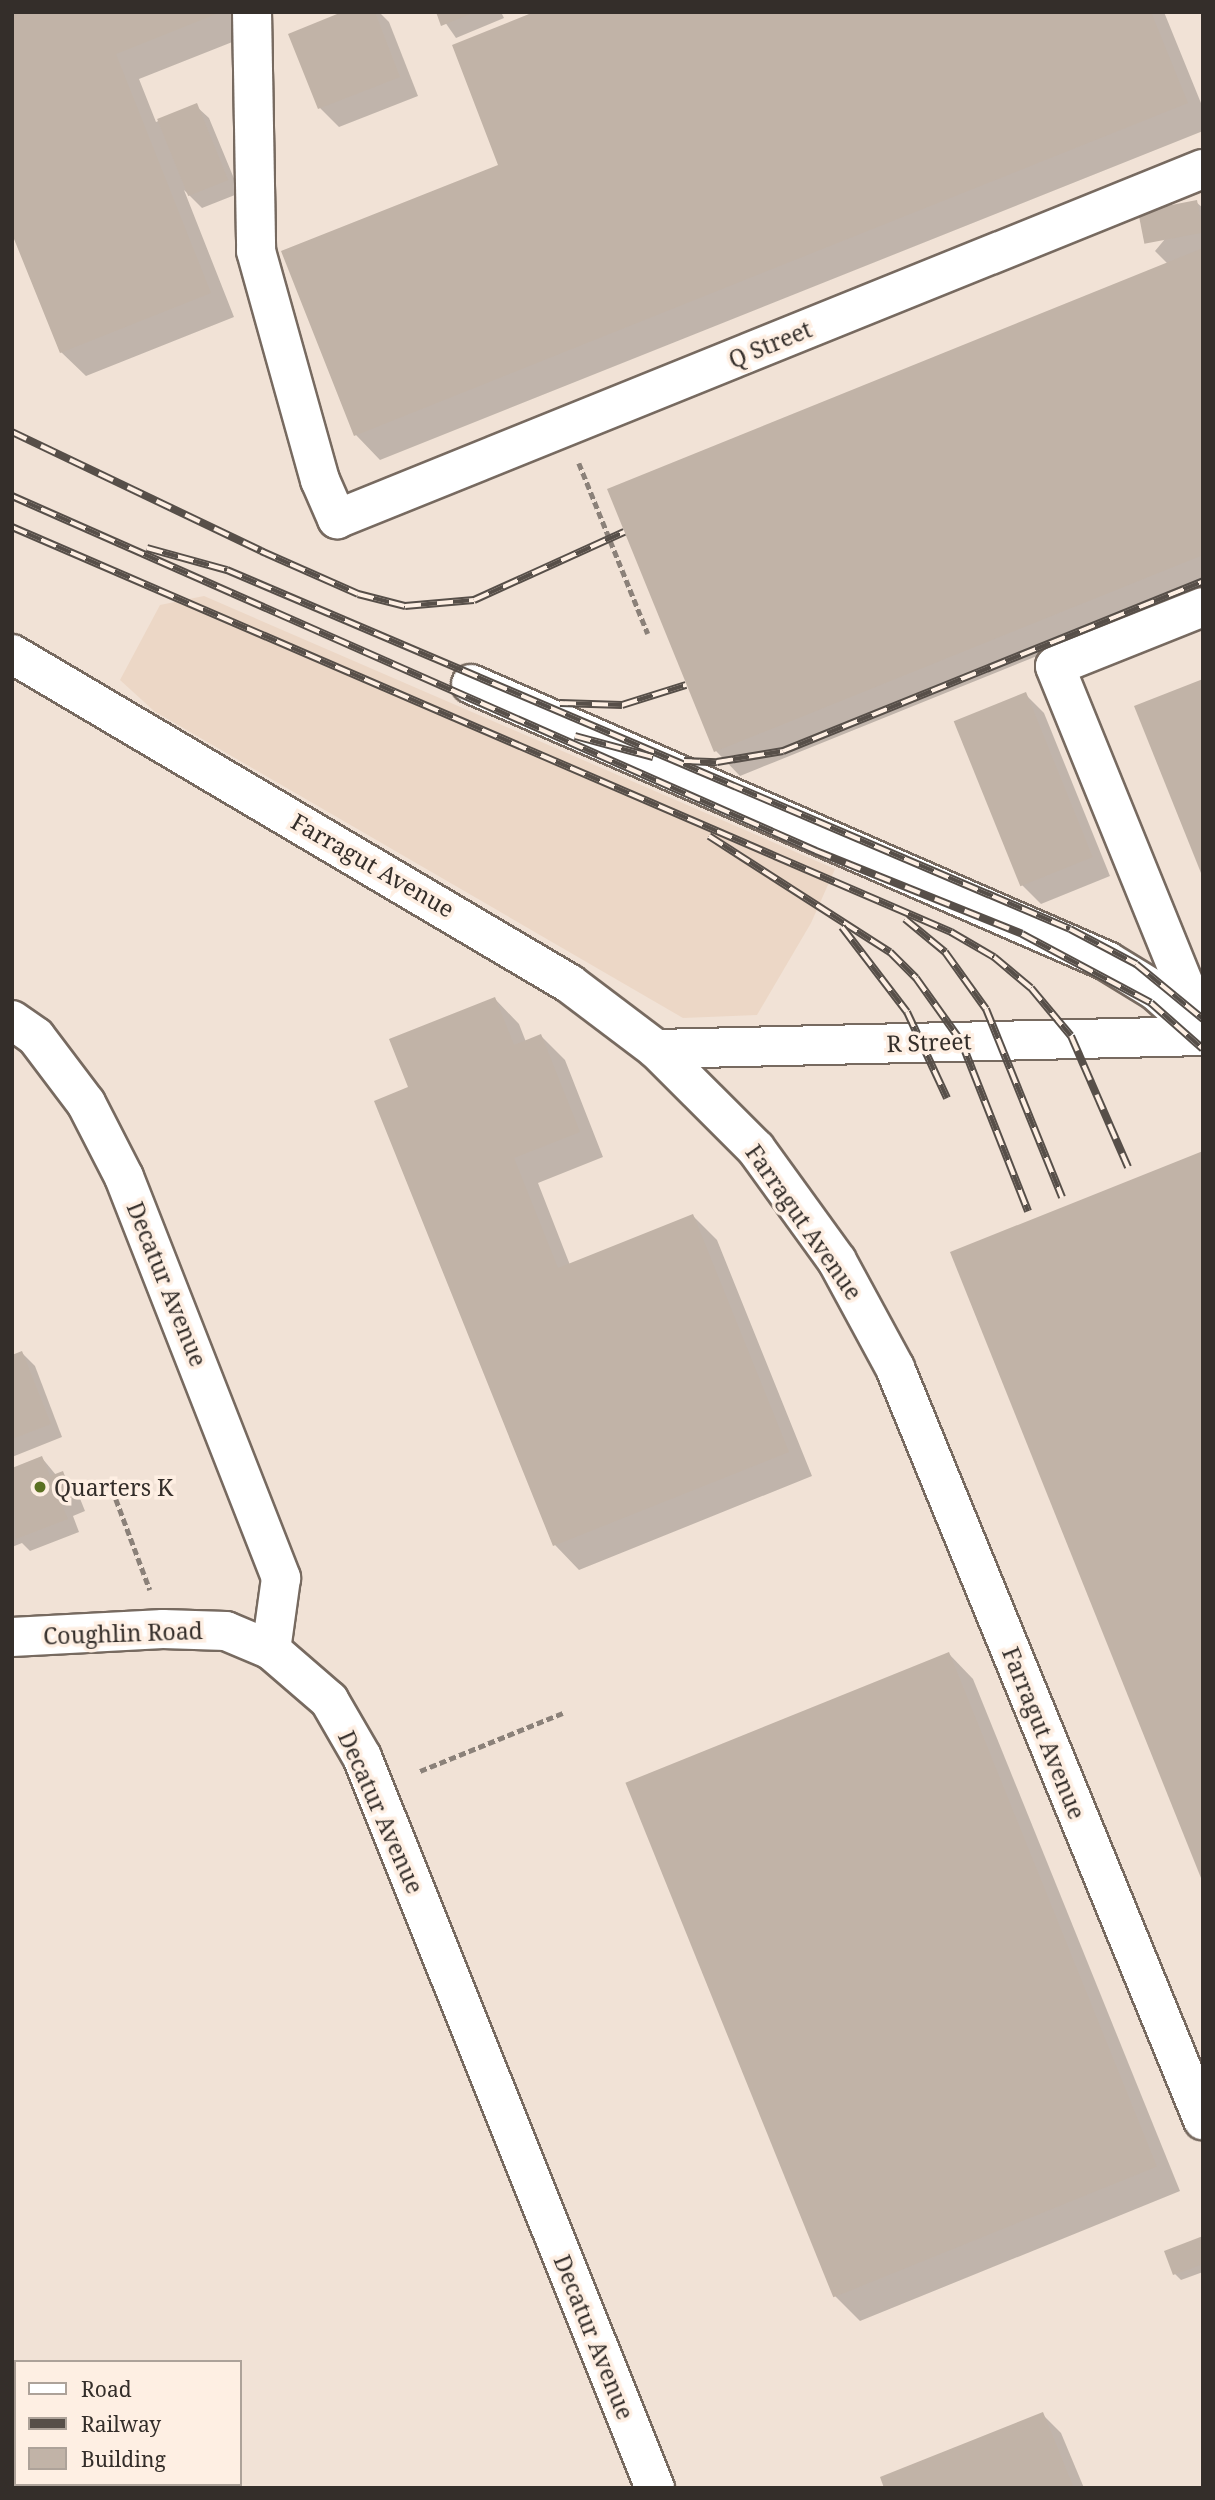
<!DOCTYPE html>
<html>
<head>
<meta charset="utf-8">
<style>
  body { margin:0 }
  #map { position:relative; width:1215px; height:2500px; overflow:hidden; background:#f1e2d6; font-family:"Noto Serif",serif }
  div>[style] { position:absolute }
  .built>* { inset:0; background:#ecd7c6 }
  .shadow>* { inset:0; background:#0003 }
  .building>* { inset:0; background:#c1b3a7; transform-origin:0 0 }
  .path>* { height:4.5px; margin-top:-2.25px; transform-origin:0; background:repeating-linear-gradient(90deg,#8b8179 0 7px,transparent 0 10.5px) }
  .roads { filter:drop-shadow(2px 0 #776a60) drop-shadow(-2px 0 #776a60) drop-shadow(0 2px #776a60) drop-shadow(0 -2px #776a60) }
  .minor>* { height:38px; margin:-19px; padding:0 19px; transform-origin:19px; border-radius:19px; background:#fff }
  .rail>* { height:8px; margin-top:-4px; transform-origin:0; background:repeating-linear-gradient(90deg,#feefe3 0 16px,#574f49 0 32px); box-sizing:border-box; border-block:2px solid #574f49 }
  .dots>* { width:19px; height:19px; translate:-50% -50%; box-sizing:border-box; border:4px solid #feefe3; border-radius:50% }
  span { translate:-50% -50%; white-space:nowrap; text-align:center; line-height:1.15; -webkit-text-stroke:7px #feefe3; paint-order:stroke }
  .street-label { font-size:23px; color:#342e2a }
  .poi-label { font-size:23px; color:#342e2a }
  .left { translate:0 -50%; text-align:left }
  .frame { position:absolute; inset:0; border:14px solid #342e2a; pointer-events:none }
  .legend { position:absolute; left:14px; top:2360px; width:228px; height:126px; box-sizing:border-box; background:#feefe3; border:2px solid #ada299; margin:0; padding:9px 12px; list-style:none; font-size:21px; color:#342e2a }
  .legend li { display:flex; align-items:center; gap:14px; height:35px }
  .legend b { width:35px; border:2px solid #ada299 }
</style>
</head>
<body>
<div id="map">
  <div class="built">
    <div style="clip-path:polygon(204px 596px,835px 869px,811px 923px,757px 1015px,683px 1018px,154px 711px,120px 680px,160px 605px)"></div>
  </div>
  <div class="shadow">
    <div style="clip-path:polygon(12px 12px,241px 12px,250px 35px,139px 79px,156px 122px,196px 106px,209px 118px,240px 193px,202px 208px,184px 190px,234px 317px,86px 376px,61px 352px)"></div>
    <div style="clip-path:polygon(347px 12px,379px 12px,389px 22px,418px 96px,339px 127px,320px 108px)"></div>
    <div style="clip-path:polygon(438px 12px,501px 12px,504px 18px,456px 38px)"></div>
    <div style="clip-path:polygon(538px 12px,1164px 12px,1203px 108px,1203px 131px,380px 460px,356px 435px,283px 252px,501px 166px)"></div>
    <div style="clip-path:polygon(1196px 202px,1203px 208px,1203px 589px,740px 776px,716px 751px,609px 490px,1168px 264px,1155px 251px)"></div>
    <div style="clip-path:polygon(1025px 694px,1044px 713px,1110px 876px,1041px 904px,1022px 885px)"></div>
    <div style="clip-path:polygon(495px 999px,519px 1024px,526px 1042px,541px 1036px,565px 1060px,603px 1157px,538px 1183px,570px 1265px,693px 1216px,717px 1240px,812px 1476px,579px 1570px,555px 1545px,411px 1088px)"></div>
    <div style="clip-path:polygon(22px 1353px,35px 1366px,62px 1437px,12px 1457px,12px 1357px)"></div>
    <div style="clip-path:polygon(42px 1458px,56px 1475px,62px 1473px,75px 1486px,85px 1511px,73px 1516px,79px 1532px,30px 1551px,22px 1543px,12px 1547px,12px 1470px)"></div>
    <div style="clip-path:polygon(949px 1654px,973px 1679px,1180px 2191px,860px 2321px,835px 2296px)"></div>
    <div style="clip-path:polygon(1203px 2238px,1203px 2272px,1181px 2280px,1175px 2274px)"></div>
    <div style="clip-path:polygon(1042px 2414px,1061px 2433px,1084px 2488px,886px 2488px)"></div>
  </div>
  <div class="building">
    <div style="clip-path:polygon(12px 12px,221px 12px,116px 54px,211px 293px,60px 353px,12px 234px)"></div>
    <div style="clip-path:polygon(342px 12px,375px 12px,400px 77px,318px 109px,288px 34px)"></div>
    <div style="clip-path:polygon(436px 12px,475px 12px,441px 26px)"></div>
    <div style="clip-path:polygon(534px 12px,1151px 12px,1188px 103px,354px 436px,281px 251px,498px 165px,452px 45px)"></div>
    <div style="left:197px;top:103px;width:83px;height:43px;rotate:68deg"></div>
    <div style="left:1197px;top:200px;width:33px;height:60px;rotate:79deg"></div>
    <div style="clip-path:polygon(1203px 248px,1203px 555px,714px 752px,607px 489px)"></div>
    <div style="clip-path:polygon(1203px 679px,1203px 878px,1134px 706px)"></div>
    <div style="left:1026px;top:692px;width:178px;height:78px;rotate:68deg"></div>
    <div style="clip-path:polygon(495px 997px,514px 1045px,541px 1034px,580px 1132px,514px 1158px,558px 1268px,693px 1214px,789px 1452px,553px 1546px,374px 1101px,408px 1087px,389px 1039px)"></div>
    <div style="clip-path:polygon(1203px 1151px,1203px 1883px,950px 1252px)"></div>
    <div style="clip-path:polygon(22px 1351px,51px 1424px,12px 1439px,12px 1355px)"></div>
    <div style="clip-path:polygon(42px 1456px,50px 1476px,63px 1471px,73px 1498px,61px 1503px,68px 1519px,16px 1539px,12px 1468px)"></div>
    <div style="left:949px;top:1652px;width:555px;height:349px;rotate:68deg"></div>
    <div style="clip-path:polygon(1203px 2236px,1203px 2264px,1173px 2275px,1164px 2251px)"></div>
    <div style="clip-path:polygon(1043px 2412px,1073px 2486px,884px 2488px,880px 2477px)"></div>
  </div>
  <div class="path">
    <div style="left:579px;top:463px;width:184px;rotate:68deg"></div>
    <div style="left:116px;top:1499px;width:97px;rotate:69.5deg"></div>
    <div style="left:420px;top:1771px;width:154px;rotate:-22.1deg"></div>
  </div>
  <div class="roads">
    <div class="minor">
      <div style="left:252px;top:12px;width:239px;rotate:89deg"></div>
      <div style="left:256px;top:251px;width:238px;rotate:74.4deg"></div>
      <div style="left:320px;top:480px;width:43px;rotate:66.4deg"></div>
      <div style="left:337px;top:519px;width:934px;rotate:-22.01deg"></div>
      <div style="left:12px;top:654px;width:648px;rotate:30.6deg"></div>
      <div style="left:570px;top:984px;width:108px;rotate:37.1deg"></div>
      <div style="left:656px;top:1049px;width:141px;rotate:45deg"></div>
      <div style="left:756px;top:1149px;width:138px;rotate:54.1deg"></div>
      <div style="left:837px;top:1261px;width:122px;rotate:61.5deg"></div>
      <div style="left:895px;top:1368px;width:813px;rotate:67.73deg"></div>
      <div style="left:471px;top:684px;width:694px;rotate:23.53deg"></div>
      <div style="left:1107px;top:961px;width:57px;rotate:31.5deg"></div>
      <div style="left:1156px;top:991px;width:63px;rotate:41.8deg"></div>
      <div style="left:12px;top:1020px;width:29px;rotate:35deg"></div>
      <div style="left:36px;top:1037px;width:83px;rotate:52.9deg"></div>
      <div style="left:86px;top:1103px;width:83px;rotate:62.8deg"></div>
      <div style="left:124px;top:1177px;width:431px;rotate:68.6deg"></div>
      <div style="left:281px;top:1578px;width:73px;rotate:97.9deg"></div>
      <div style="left:1201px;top:1026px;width:388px;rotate:-112.1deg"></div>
      <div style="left:1055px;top:666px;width:159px;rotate:-21.7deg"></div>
      <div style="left:656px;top:1049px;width:547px;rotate:-1.36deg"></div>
      <div style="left:12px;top:1637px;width:151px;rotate:-3deg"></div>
      <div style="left:163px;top:1629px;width:63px;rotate:1.8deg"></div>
      <div style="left:226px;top:1631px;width:49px;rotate:22.9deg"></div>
      <div style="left:271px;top:1650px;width:77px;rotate:40.8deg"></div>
      <div style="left:329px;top:1700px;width:66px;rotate:59.9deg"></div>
      <div style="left:362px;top:1757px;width:788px;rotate:68.16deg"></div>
    </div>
  </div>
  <div class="rail">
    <div style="left:12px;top:432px;width:276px;rotate:25.5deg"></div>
    <div style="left:261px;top:551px;width:106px;rotate:23.9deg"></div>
    <div style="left:358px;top:594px;width:49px;rotate:14.3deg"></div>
    <div style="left:405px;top:606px;width:69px;rotate:-5deg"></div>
    <div style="left:474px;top:600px;width:165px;rotate:-24.4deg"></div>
    <div style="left:12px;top:496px;width:879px;rotate:23.82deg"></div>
    <div style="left:816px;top:851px;width:222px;rotate:21.9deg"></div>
    <div style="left:1022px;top:934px;width:146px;rotate:28.1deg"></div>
    <div style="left:1151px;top:1003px;width:69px;rotate:41.5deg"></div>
    <div style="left:12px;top:527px;width:1023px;rotate:23.33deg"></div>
    <div style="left:951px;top:932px;width:50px;rotate:30.2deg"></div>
    <div style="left:994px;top:957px;width:48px;rotate:40deg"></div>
    <div style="left:1031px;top:988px;width:62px;rotate:50.2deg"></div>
    <div style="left:1071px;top:1036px;width:143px;rotate:66.5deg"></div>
    <div style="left:147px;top:548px;width:83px;rotate:15.4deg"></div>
    <div style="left:227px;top:570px;width:916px;rotate:23.07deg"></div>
    <div style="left:1070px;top:929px;width:75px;rotate:27.9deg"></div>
    <div style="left:1136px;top:964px;width:87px;rotate:39.4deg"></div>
    <div style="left:560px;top:703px;width:62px;rotate:1.8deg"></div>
    <div style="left:622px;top:705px;width:67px;rotate:-17.4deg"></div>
    <div style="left:575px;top:736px;width:81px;rotate:15.1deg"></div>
    <div style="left:684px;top:761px;width:33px;rotate:2deg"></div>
    <div style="left:717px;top:762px;width:67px;rotate:-9.5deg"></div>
    <div style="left:783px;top:751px;width:453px;rotate:-22deg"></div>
    <div style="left:709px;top:836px;width:215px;rotate:32.7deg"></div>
    <div style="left:890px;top:952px;width:37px;rotate:45deg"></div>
    <div style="left:916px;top:978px;width:77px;rotate:54.5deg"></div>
    <div style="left:961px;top:1041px;width:183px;rotate:68.5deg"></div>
    <div style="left:905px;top:919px;width:52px;rotate:39.5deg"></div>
    <div style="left:945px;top:952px;width:70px;rotate:54.3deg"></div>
    <div style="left:986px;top:1009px;width:203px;rotate:68deg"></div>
    <div style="left:842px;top:927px;width:107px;rotate:52.6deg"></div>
    <div style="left:907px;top:1012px;width:95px;rotate:65.1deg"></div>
  </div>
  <div class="dots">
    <div style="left:40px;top:1487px;background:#5b7122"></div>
  </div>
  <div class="street-label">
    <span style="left:770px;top:344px;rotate:-22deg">Q Street</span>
    <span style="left:373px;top:865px;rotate:30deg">Farragut Avenue</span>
    <span style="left:929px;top:1042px;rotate:-2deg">R Street</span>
    <span style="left:804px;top:1222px;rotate:55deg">Farragut Avenue</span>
    <span style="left:167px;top:1284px;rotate:68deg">Decatur Avenue</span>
    <span style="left:123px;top:1633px;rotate:-2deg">Coughlin Road</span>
    <span style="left:1044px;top:1733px;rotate:68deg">Farragut Avenue</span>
    <span style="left:381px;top:1812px;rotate:66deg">Decatur Avenue</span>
    <span style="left:594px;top:2337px;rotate:68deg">Decatur Avenue</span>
  </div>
  <div class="poi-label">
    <span class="left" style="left:54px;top:1487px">Quarters K</span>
  </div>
  <div class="frame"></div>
  <ul class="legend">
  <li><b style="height:9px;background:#fff"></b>Road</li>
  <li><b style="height:9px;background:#574f49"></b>Railway</li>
  <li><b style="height:19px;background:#c1b3a7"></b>Building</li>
  </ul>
</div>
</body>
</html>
